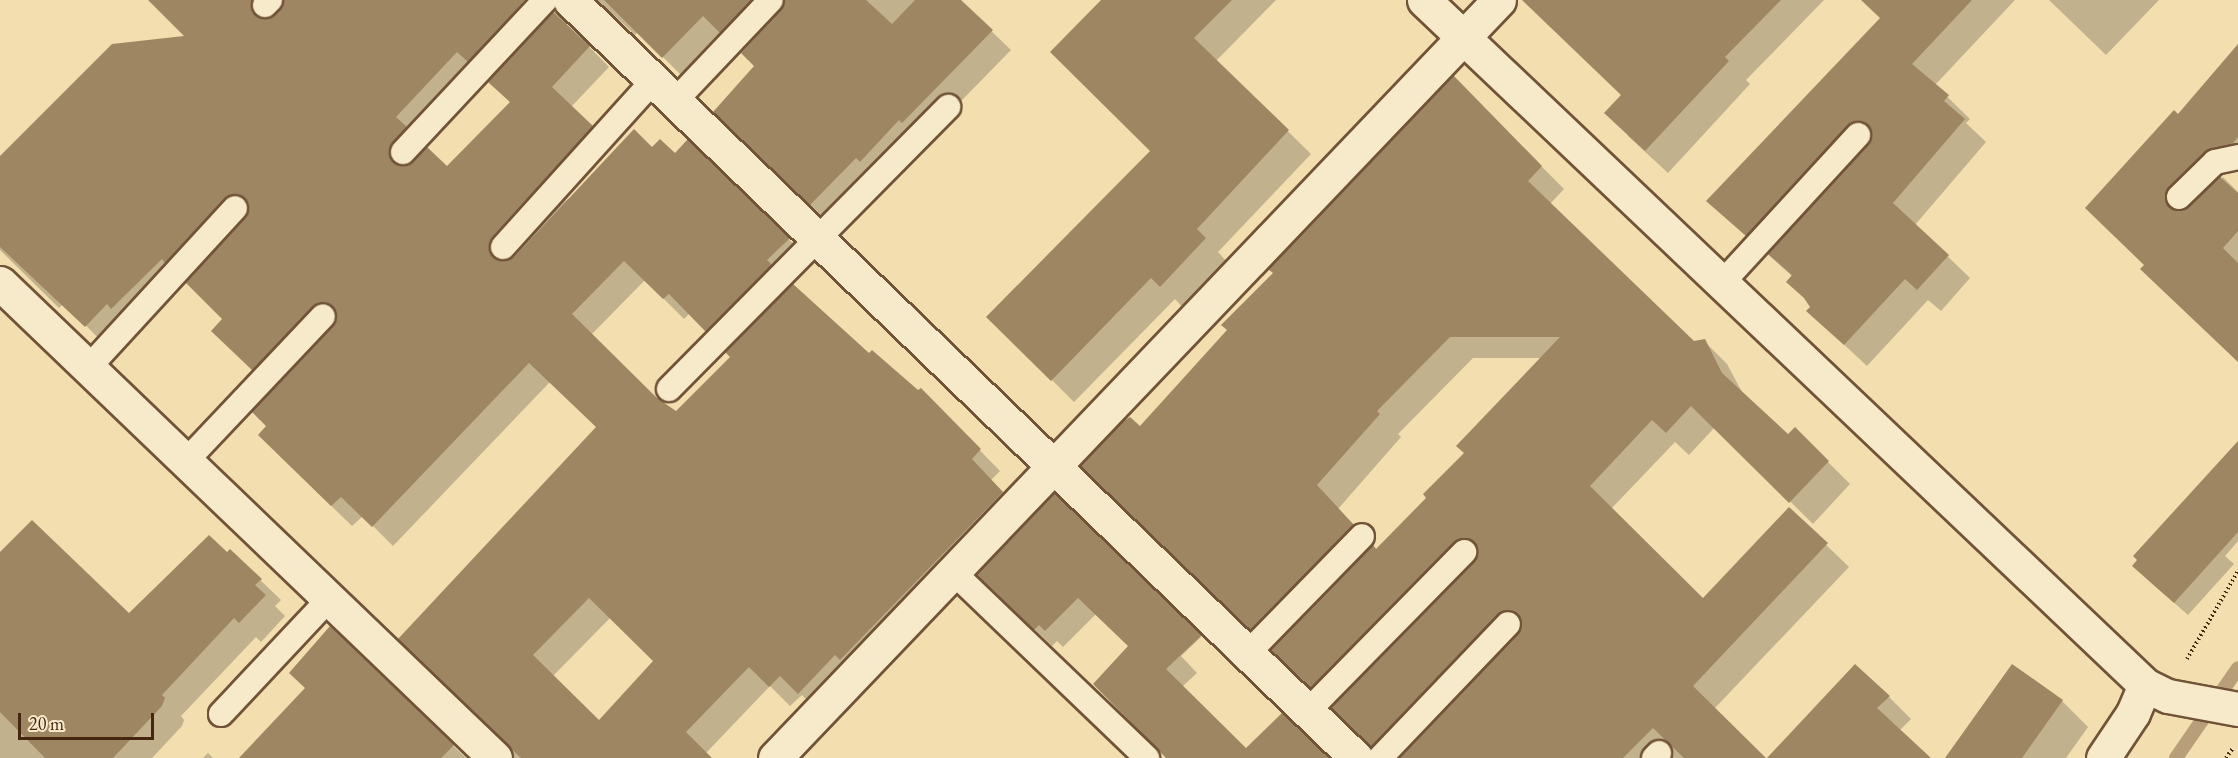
<!DOCTYPE html>
<html>
<head>
<meta charset="utf-8">
<style>
  body { margin:0 }
  #map { position:relative; width:2238px; height:758px; overflow:hidden; background:#f2deaf; font-family:"EB Garamond",serif }
  div>[style] { position:absolute }
  .shadow>* { inset:0; background:#0003 }
  .stream>* { height:14px; margin:-7px; padding:0 7px; transform-origin:7px; border-radius:7px; background:#b89f79 }
  .building>* { inset:0; background:#9f8663 }
  .path>* { height:4px; margin-top:-2px; transform-origin:0; background:repeating-linear-gradient(90deg,#462610 0 1.5px,transparent 0 4.5px) }
  .roads { filter:drop-shadow(2px 0 #715438) drop-shadow(-2px 0 #715438) drop-shadow(0 2px #715438) drop-shadow(0 -2px #715438) }
  .service>* { height:24px; margin:-12px; padding:0 12px; transform-origin:12px; border-radius:12px; background:#f7eacb }
  .minor>* { height:33px; margin:-16.5px; padding:0 16.5px; transform-origin:16.5px; border-radius:16.5px; background:#f7eacb }
  span { translate:-50% -50%; white-space:nowrap; text-align:center; line-height:1.15; -webkit-text-stroke:4.5px #f7eacb; paint-order:stroke }
  .scale { position:absolute; left:18px; top:713px; width:136px; height:27px; box-sizing:border-box; border:3px solid #462610; border-top:0; padding-left:8px; font-size:18px; line-height:21px; white-space:nowrap; color:#462610; -webkit-text-stroke:4px #f7eacb; paint-order:stroke }
</style>
</head>
<body>
<div id="map">
  <div class="shadow">
    <div style="clip-path:polygon(evenodd,150px 0,517px 0,543px 25px,555px 12px,609px 67px,571px 107px,612px 148px,563px 202px,652px 149px,675px 155px,688px 141px,809px 259px,786px 281px,869px 355px,918px 392px,921px 390px,1000px 471px,991px 480px,1023px 513px,819px 713px,802px 695px,790px 706px,770px 686px,706px 753px,710px 758px,513px 758px,510px 745px,420px 659px,598px 428px,550px 382px,393px 546px,363px 516px,352px 526px,280px 456px,268px 426px,274px 390px,213px 331px,224px 319px,183px 278px,106px 346px,64px 303px,59px 308px,0 250px,0 158px,187px 37px,150px 0,478px 72px,511px 103px,447px 169px,415px 138px,478px 72px,150px 0,645px 280px,684px 319px,690px 313px,732px 357px,676px 412px,656px 399px,591px 335px,645px 280px,150px 0,611px 617px,655px 661px,599px 723px,552px 677px,611px 617px)"></div>
    <div style="clip-path:polygon(558px 0,959px 0,1011px 50px,922px 141px,829px 223px,734px 131px,756px 66px,787px 6px,740px 50px,723px 34px,682px 76px,638px 32px,635px 35px,603px 5px,594px 0)"></div>
    <div style="clip-path:polygon(1104px 0,1276px 0,1216px 61px,1311px 154px,1218px 252px,1227px 262px,1183px 308px,1175px 299px,1074px 402px,989px 317px,1152px 151px)"></div>
    <div style="clip-path:polygon(1524px 0,1824px 0,1746px 80px,1750px 84px,1668px 173px,1628px 136px,1623px 96px)"></div>
    <div style="clip-path:polygon(1862px 0,2015px 0,1935px 85px,1970px 119px,1966px 123px,1986px 142px,1915px 225px,1970px 278px,1941px 311px,1928px 300px,1867px 366px,1808px 311px,1812px 307px,1793px 277px,1709px 201px,1882px 19px)"></div>
    <div style="clip-path:polygon(2049px 0,2159px 0,2106px 55px)"></div>
    <div style="clip-path:polygon(2238px 49px,2238px 165px,2223px 169px,2185px 210px,2223px 177px,2238px 192px,2238px 362px,2145px 265px,2178px 116px)"></div>
    <div style="clip-path:polygon(evenodd,1453px 77px,1564px 189px,1550px 204px,1694px 342px,1704px 341px,1727px 364px,1743px 394px,1788px 436px,1795px 429px,1850px 484px,1813px 524px,1715px 427px,1689px 455px,1675px 442px,1611px 509px,1703px 600px,1789px 509px,1849px 567px,1714px 709px,1764px 758px,1384px 758px,1104px 488px,1140px 428px,1453px 77px,1473px 358px,1541px 358px,1428px 498px,1377px 550px,1338px 509px,1401px 437px,1398px 434px,1473px 358px)"></div>
    <div style="clip-path:polygon(2238px 442px,2238px 541px,2225px 556px,2234px 564px,2188px 615px,2147px 579px,2139px 560px)"></div>
    <div style="clip-path:polygon(230px 551px,281px 600px,275px 606px,285px 616px,261px 642px,256px 637px,181px 716px,184px 720px,182px 726px,152px 758px,0 758px,0 554px,129px 615px)"></div>
    <div style="clip-path:polygon(978px 574px,1184px 620px,1201px 637px,1181px 656px,1197px 673px,1182px 687px,1246px 750px,1278px 758px,1169px 758px,1129px 646px,1096px 614px,1063px 647px,1057px 641px,1052px 646px)"></div>
    <div style="clip-path:polygon(330px 628px,466px 758px,241px 758px,306px 688px)"></div>
    <div style="clip-path:polygon(1889px 697px,1911px 719px,1899px 731px,1913px 758px,1769px 758px)"></div>
    <div style="clip-path:polygon(2062px 701px,2088px 727px,2066px 758px,1946px 758px)"></div>
    <div style="clip-path:polygon(208px 753px,213px 758px,203px 758px)"></div>
  </div>
  <div class="stream">
    <div style="left:2176px;top:758px;width:109px;rotate:-55.4deg"></div>
  </div>
  <div class="building">
    <div style="clip-path:polygon(evenodd,148px 0,252px 0,251px 9px,262px 19px,275px 15px,284px 0,525px 0,468px 62px,457px 52px,396px 117px,407px 127px,392px 143px,389px 156px,400px 166px,413px 162px,427px 147px,447px 166px,510px 102px,488px 82px,553px 12px,590px 46px,552px 87px,593px 126px,492px 237px,489px 245px,493px 257px,501px 261px,514px 257px,634px 129px,652px 147px,660px 139px,675px 153px,688px 139px,790px 238px,767px 260px,772px 265px,706px 332px,669px 294px,663px 299px,624px 261px,572px 314px,657px 398px,676px 411px,730px 357px,725px 352px,793px 284px,869px 353px,872px 350px,918px 390px,921px 388px,981px 449px,972px 459px,1003px 492px,840px 660px,835px 655px,798px 694px,780px 676px,769px 687px,749px 667px,686px 732px,712px 758px,521px 758px,398px 639px,596px 427px,529px 363px,372px 527px,341px 497px,331px 506px,258px 435px,266px 426px,252px 412px,333px 326px,337px 319px,333px 306px,326px 302px,313px 306px,252px 370px,211px 331px,222px 319px,186px 283px,246px 217px,249px 204px,244px 197px,238px 194px,225px 198px,165px 263px,162px 259px,111px 309px,107px 304px,85px 327px,0 247px,0 156px,112px 44px,184px 36px,148px 0,589px 598px,653px 661px,599px 720px,533px 655px,589px 598px)"></div>
    <div style="clip-path:polygon(604px 0,751px 0,720px 33px,703px 16px,662px 58px)"></div>
    <div style="clip-path:polygon(785px 0,866px 0,892px 24px,915px 0,961px 0,993px 30px,902px 123px,899px 120px,860px 162px,856px 158px,810px 205px,713px 112px,754px 66px,741px 53px,781px 10px)"></div>
    <div style="clip-path:polygon(1101px 0,1232px 0,1194px 38px,1289px 130px,1197px 229px,1206px 238px,1160px 287px,1151px 278px,1051px 381px,986px 317px,1150px 151px,1050px 52px)"></div>
    <div style="clip-path:polygon(1522px 0,1781px 0,1725px 57px,1729px 61px,1645px 151px,1604px 113px,1621px 95px)"></div>
    <div style="clip-path:polygon(1861px 0,1972px 0,1912px 64px,1949px 95px,1944px 101px,1965px 119px,1893px 203px,1949px 255px,1917px 290px,1905px 279px,1844px 345px,1806px 311px,1810px 307px,1804px 298px,1786px 282px,1792px 275px,1768px 254px,1868px 145px,1872px 138px,1868px 125px,1861px 121px,1848px 125px,1746px 236px,1706px 201px,1880px 18px)"></div>
    <div style="clip-path:polygon(2238px 44px,2238px 137px,2232px 144px,2205px 152px,2169px 187px,2165px 200px,2169px 207px,2183px 211px,2220px 177px,2238px 193px,2238px 231px,2223px 248px,2238px 263px,2238px 362px,2140px 269px,2144px 265px,2085px 208px,2174px 110px,2178px 114px)"></div>
    <div style="clip-path:polygon(1453px 75px,1542px 166px,1528px 181px,1694px 341px,1705px 339px,1722px 373px,1788px 434px,1795px 427px,1829px 461px,1789px 503px,1691px 406px,1666px 433px,1652px 420px,1590px 486px,1703px 598px,1789px 507px,1828px 543px,1693px 686px,1766px 758px,1684px 758px,1653px 728px,1623px 758px,1400px 758px,1518px 634px,1521px 619px,1511px 610px,1498px 614px,1371px 747px,1331px 708px,1474px 562px,1478px 548px,1467px 538px,1454px 542px,1311px 688px,1271px 650px,1373px 545px,1376px 549px,1426px 498px,1423px 494px,1464px 453px,1456px 446px,1560px 337px,1450px 337px,1377px 411px,1380px 414px,1317px 485px,1354px 525px,1250px 630px,1080px 466px,1122px 422px,1130px 417px,1140px 426px,1227px 330px,1221px 325px,1273px 273px,1268px 269px)"></div>
    <div style="clip-path:polygon(2238px 441px,2238px 532px,2174px 603px,2132px 566px,2137px 560px,2133px 556px)"></div>
    <div style="clip-path:polygon(1054px 493px,1202px 635px,1166px 669px,1246px 748px,1282px 713px,1329px 758px,1166px 758px,1093px 684px,1128px 646px,1078px 598px,1045px 631px,1039px 625px,1034px 630px,976px 574px)"></div>
    <div style="clip-path:polygon(32px 520px,129px 613px,209px 535px,227px 552px,230px 549px,262px 579px,255px 585px,266px 595px,239px 623px,234px 618px,162px 695px,165px 698px,162px 706px,113px 758px,45px 758px,0 712px,0 552px)"></div>
    <div style="clip-path:polygon(330px 626px,454px 745px,441px 758px,239px 758px,305px 688px,289px 673px)"></div>
    <div style="clip-path:polygon(1855px 664px,1890px 696px,1877px 708px,1931px 758px,1767px 758px)"></div>
    <div style="clip-path:polygon(2012px 664px,2063px 700px,2022px 758px,1945px 758px)"></div>
  </div>
  <div class="path">
    <div style="left:2187px;top:659px;width:102px;rotate:-59.9deg"></div>
    <div style="left:2226px;top:758px;width:12px;rotate:-55deg"></div>
  </div>
  <div class="roads">
    <div class="service">
      <div style="left:265px;top:5px;width:7px;rotate:-45deg"></div>
      <div style="left:675px;top:101px;width:139px;rotate:-46.5deg"></div>
      <div style="left:403px;top:152px;width:208px;rotate:-46.9deg"></div>
      <div style="left:2179px;top:197px;width:50px;rotate:-44.2deg"></div>
      <div style="left:2215px;top:162px;width:24px;rotate:-12deg"></div>
      <div style="left:503px;top:247px;width:225px;rotate:-47.9deg"></div>
      <div style="left:1722px;top:283px;width:201px;rotate:-47.4deg"></div>
      <div style="left:88px;top:368px;width:217px;rotate:-47.4deg"></div>
      <div style="left:669px;top:389px;width:397px;rotate:-45.3deg"></div>
      <div style="left:186px;top:461px;width:199px;rotate:-46.6deg"></div>
      <div style="left:953px;top:572px;width:269px;rotate:43.8deg"></div>
      <div style="left:1248px;top:653px;width:163px;rotate:-45.7deg"></div>
      <div style="left:1308px;top:711px;width:223px;rotate:-45.5deg"></div>
      <div style="left:221px;top:714px;width:159px;rotate:-46.8deg"></div>
      <div style="left:1380px;top:758px;width:185px;rotate:-46.3deg"></div>
      <div style="left:1654px;top:758px;width:7px;rotate:-45deg"></div>
    </div>
    <div class="minor">
      <div style="left:570px;top:0;width:1092px;rotate:43.96deg"></div>
      <div style="left:1424px;top:0;width:995px;rotate:43.53deg"></div>
      <div style="left:2145px;top:685px;width:25px;rotate:26deg"></div>
      <div style="left:2168px;top:696px;width:71px;rotate:10.5deg"></div>
      <div style="left:0;top:283px;width:686px;rotate:43.82deg"></div>
      <div style="left:775px;top:758px;width:1048px;rotate:-46.31deg"></div>
      <div style="left:2103px;top:758px;width:54px;rotate:-56.3deg"></div>
      <div style="left:2133px;top:713px;width:30px;rotate:-67deg"></div>
    </div>
  </div>
  <div class="scale">20 m</div>
</div>
</body>
</html>
